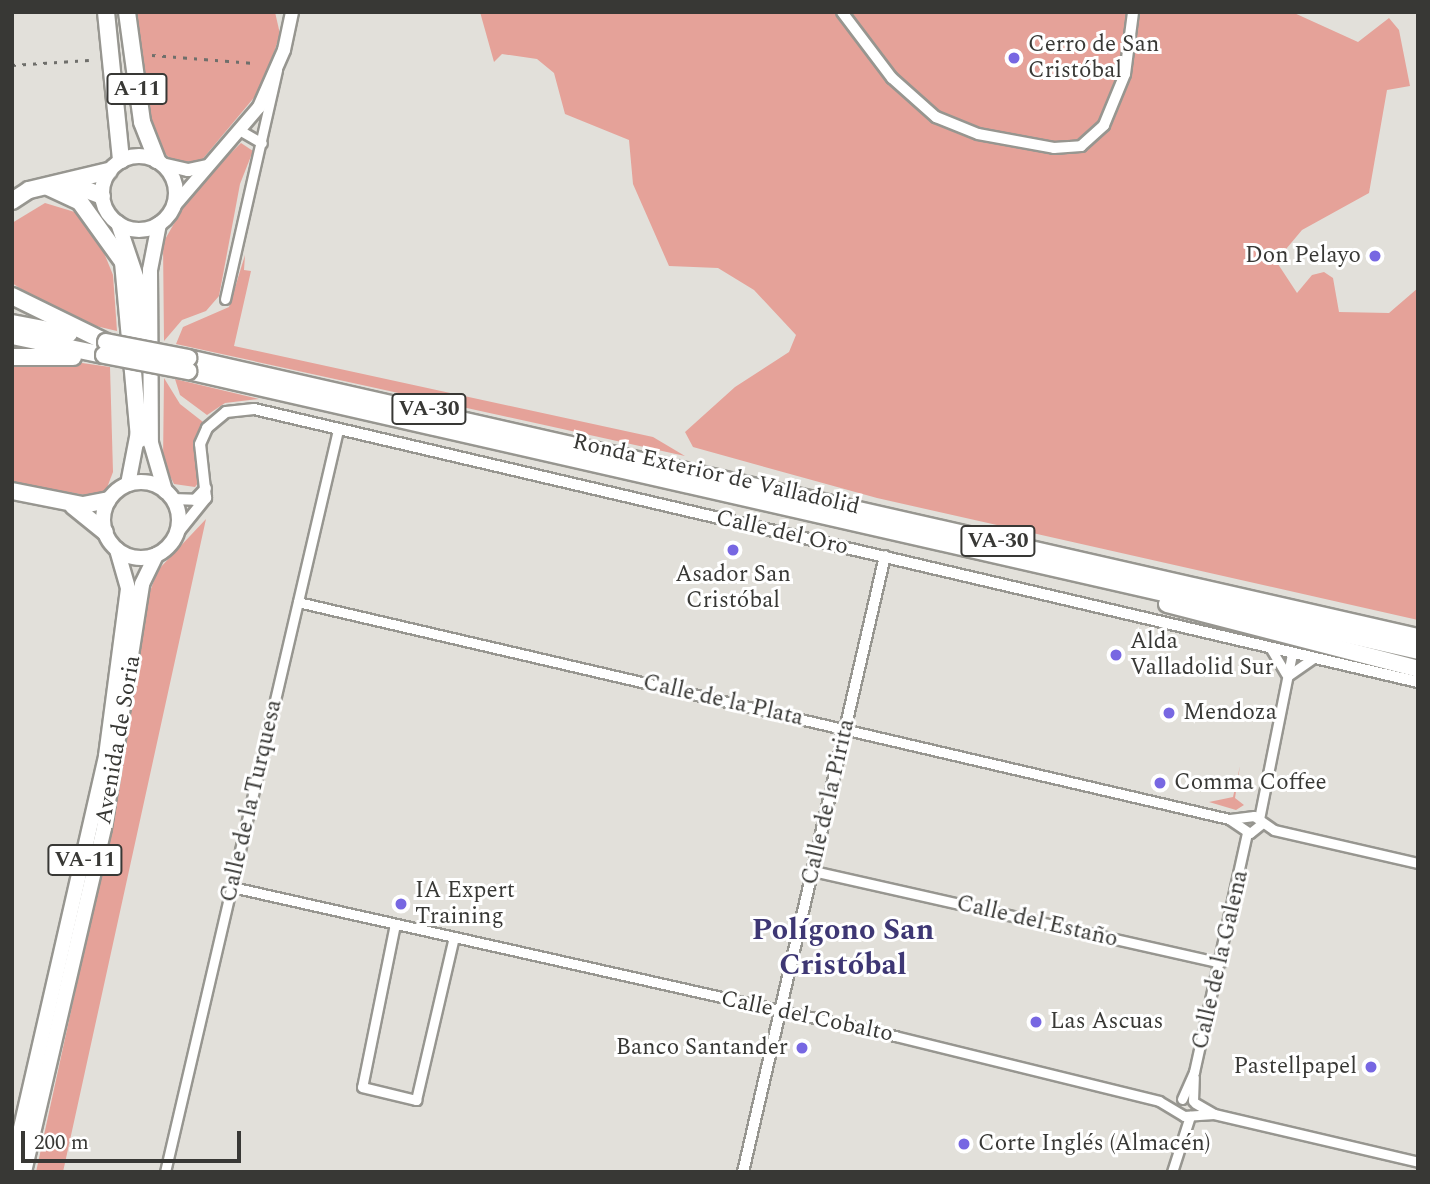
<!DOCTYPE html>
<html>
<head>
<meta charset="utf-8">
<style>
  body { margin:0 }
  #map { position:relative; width:1430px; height:1184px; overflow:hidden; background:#e2e0da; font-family:Spectral,serif }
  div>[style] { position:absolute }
  .green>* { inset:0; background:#e5a299 }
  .roads { filter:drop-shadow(2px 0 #979690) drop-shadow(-2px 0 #979690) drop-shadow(0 2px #979690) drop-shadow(0 -2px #979690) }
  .minor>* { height:9px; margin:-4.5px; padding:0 4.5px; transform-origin:4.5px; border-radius:4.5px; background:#fff }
  .tertiary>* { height:10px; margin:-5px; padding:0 5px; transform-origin:5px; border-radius:5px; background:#fff }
  .secondary>* { height:12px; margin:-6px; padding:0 6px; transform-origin:6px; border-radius:6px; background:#fff }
  .trunk>* { height:14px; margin:-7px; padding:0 7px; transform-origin:7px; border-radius:7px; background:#fff }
  .trunk>.ring { margin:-7px; padding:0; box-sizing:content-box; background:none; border:14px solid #fff; border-radius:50% }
  .motorway>* { height:16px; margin:-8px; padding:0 8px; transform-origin:8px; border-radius:8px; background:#fff }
  .rail>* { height:2.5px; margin-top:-1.25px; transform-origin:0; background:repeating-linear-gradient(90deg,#6f6f6b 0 3.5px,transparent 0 10.5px) }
  .bridges { filter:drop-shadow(2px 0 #979690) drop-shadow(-2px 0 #979690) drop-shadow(0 2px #979690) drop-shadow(0 -2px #979690) }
  .motorway-bridge>* { height:16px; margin:-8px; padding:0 8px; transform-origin:8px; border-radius:8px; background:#fff }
  .dots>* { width:19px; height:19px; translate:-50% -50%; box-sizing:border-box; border:4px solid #fff; border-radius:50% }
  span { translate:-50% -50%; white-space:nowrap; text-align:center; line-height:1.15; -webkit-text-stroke:6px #fff; paint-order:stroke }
  .shield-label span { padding:2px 5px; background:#fff; border:2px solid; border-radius:5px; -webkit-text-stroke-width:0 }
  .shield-label { font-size:21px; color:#383835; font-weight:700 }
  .poi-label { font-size:23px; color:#383835 }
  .left { translate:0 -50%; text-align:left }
  .right { translate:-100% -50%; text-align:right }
  .street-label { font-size:23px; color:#383835 }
  .district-label { font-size:30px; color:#3e3774; font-weight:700 }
  .frame { position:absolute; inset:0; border:14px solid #383835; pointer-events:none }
  .scale { position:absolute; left:21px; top:1131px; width:220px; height:32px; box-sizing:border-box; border:4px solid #383835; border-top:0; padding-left:9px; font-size:21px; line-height:24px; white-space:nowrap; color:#383835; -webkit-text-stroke:5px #fff; paint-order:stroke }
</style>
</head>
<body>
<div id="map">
  <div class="green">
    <div style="clip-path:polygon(134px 12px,275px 12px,280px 34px,263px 87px,201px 161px,174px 162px,161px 150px,149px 119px)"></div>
    <div style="clip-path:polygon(480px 12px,1292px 12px,1358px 42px,1389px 18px,1399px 30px,1410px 86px,1387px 90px,1369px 193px,1302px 230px,1276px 261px,1297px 293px,1312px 275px,1324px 272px,1333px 278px,1339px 312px,1389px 313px,1418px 288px,1418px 620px,877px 498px,693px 447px,685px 432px,735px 387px,789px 352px,796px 335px,754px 290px,718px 268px,669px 266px,633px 184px,629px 140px,565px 114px,554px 73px,537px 59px,502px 54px,494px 62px)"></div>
    <div style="clip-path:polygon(241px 143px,253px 151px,240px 184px,219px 296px,206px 311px,182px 320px,164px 341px,163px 243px,193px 190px)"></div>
    <div style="clip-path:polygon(45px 203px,78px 213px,98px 238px,113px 275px,117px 331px,66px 319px,12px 283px,12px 223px)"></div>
    <div style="clip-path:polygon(245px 255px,244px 270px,251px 271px,234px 346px,653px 437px,685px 456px,176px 344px,183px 327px,229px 307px)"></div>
    <div style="clip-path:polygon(61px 360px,110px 367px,113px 472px,105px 493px,96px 497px,12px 482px,12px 362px)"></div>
    <div style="clip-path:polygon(164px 378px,180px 404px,203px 422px,195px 440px,201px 479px,195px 487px,174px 484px,163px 462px)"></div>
    <div style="clip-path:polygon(175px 379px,259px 399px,225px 403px,207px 415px,180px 395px)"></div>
    <div style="clip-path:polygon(206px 519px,63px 1172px,36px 1172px,114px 813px,146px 602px,158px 570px)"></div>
    <div style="clip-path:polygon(1240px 766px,1235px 798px,1244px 805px,1236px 810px,1209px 802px,1233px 797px)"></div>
  </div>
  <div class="roads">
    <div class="minor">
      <div style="left:241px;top:131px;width:24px;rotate:30deg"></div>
      <div style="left:225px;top:299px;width:235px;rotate:-77.2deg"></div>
      <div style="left:298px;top:602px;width:956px;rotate:13.12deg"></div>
      <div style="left:1229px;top:819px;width:25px;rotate:34deg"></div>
      <div style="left:1250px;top:833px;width:14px;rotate:-39deg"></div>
      <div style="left:1271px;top:649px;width:29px;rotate:59deg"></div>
      <div style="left:1289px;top:675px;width:28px;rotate:-35deg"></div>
      <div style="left:1230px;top:819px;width:24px;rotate:-7deg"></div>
      <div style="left:1254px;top:816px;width:24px;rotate:35deg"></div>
      <div style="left:1274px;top:830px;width:148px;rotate:12.9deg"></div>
      <div style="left:1259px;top:819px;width:168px;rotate:-78.7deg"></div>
      <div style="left:813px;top:871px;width:417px;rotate:12.7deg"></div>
      <div style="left:232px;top:887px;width:680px;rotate:12.67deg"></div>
      <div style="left:895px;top:1036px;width:272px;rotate:13.8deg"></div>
      <div style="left:1159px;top:1101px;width:29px;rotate:31deg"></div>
      <div style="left:1184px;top:1116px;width:30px;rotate:-4deg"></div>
      <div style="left:395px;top:924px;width:166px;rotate:101.4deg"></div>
      <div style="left:362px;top:1087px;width:56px;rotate:13.5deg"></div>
      <div style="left:416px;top:1100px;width:167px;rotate:-76.9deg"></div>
      <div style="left:1182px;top:1099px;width:30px;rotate:-66deg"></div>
      <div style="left:1194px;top:1072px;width:246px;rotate:-77.5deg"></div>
      <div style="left:1193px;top:1101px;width:24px;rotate:-88deg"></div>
      <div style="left:1195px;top:1103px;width:22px;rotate:30deg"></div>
      <div style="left:1214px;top:1114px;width:210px;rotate:13.2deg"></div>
      <div style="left:165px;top:1172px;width:762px;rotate:-76.88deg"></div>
      <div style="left:1172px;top:1172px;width:59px;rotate:-72.2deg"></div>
    </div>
    <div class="tertiary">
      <div style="left:842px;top:12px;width:83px;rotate:52.9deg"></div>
      <div style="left:892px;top:78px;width:59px;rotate:41.6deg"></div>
      <div style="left:936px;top:117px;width:45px;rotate:22deg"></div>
      <div style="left:978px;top:134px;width:77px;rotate:10.4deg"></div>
      <div style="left:1054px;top:148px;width:27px;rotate:-4deg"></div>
      <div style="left:1081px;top:146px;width:31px;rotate:-42deg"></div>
      <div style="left:1104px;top:125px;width:55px;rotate:-67.6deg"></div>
      <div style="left:1125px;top:74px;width:63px;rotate:-82.6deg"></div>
      <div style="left:172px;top:499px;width:23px;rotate:2deg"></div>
      <div style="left:195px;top:500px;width:16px;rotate:-47deg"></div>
      <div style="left:176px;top:535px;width:48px;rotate:-51deg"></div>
      <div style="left:206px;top:498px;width:54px;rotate:-96.3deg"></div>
      <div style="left:200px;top:444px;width:17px;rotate:-66deg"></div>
      <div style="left:207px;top:428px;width:25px;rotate:-40deg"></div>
      <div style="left:226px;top:412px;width:28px;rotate:-6deg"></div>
      <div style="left:254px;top:409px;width:1196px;rotate:13.2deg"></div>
      <div style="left:743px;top:1172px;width:632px;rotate:-77.02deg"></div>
    </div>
    <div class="secondary">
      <div style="left:162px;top:164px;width:27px;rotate:13deg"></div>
      <div style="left:188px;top:170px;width:19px;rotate:-12deg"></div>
      <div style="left:174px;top:206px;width:130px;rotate:-49.4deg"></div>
      <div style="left:259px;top:107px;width:62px;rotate:-66.3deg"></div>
      <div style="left:284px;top:50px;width:39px;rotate:-78deg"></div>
    </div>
    <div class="trunk">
      <div class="ring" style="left:102px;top:156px;width:60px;height:60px"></div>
      <div style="left:118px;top:223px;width:59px;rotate:71.3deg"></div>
      <div style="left:137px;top:279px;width:79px;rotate:88.5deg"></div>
      <div style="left:159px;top:224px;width:47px;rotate:101.1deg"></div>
      <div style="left:150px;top:270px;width:173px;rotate:89.7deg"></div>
      <div style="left:151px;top:443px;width:50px;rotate:73.7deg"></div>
      <div class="ring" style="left:103px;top:482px;width:62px;height:62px"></div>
      <div style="left:128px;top:484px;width:58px;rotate:-79.1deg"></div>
      <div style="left:12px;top:1167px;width:422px;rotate:-77.1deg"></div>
      <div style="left:106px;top:756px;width:169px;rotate:-82.5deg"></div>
      <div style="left:128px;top:588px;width:40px;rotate:-106deg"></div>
      <div style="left:24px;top:1172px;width:353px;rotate:-76.9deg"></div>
      <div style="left:104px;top:828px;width:247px;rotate:-81.1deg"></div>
      <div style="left:142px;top:584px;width:32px;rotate:-64deg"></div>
    </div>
    <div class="motorway">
      <div style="left:106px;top:12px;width:149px;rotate:84.2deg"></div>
      <div style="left:127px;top:12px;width:111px;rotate:82.2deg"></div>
      <div style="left:142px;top:122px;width:41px;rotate:68.5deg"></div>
      <div style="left:71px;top:184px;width:33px;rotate:21deg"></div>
      <div style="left:48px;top:187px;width:35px;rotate:25deg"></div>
      <div style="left:80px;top:202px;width:74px;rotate:54.4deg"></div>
      <div style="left:123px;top:262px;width:178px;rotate:84.8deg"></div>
      <div style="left:12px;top:201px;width:20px;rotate:-33deg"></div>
      <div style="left:29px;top:190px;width:82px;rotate:-13.4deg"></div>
      <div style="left:12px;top:296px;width:105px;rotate:26.1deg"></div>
      <div style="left:12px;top:323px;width:58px;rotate:10.9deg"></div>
      <div style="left:12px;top:336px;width:94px;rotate:11.7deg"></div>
      <div style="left:12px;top:357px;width:61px"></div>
      <div style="left:188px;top:358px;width:1261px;rotate:12.78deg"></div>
      <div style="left:188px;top:371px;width:1261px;rotate:12.82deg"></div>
      <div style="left:12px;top:491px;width:72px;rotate:11.2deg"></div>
      <div style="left:83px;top:505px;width:25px;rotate:-11deg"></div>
      <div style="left:73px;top:506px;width:41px;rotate:39.1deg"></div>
      <div style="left:1167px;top:604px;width:259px;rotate:14.5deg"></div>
    </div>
  </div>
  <div class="rail">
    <div style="left:152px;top:55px;width:102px;rotate:4.5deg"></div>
    <div style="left:12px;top:65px;width:77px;rotate:-3.7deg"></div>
  </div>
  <div class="bridges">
    <div class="motorway-bridge">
      <div style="left:106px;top:342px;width:84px;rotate:11deg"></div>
      <div style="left:104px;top:355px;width:86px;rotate:10.8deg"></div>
    </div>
  </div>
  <div class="dots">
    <div style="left:1014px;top:58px;background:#7767e2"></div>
    <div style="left:1375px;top:256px;background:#7767e2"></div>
    <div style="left:733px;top:550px;background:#7767e2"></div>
    <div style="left:1116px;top:655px;background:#7767e2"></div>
    <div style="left:1169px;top:713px;background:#7767e2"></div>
    <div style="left:1160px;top:783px;background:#7767e2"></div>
    <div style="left:401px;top:904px;background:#7767e2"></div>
    <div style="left:1036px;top:1022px;background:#7767e2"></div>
    <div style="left:802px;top:1048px;background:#7767e2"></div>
    <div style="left:1371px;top:1067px;background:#7767e2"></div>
    <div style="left:964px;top:1144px;background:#7767e2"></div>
  </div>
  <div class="shield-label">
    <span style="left:137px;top:89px">A-11</span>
    <span style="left:429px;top:409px">VA-30</span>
    <span style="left:998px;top:541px">VA-30</span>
    <span style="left:85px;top:860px">VA-11</span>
  </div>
  <div class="poi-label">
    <span class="left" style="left:1028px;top:58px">Cerro de San<br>Cristóbal</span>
    <span class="right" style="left:1361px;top:256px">Don Pelayo</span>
    <span style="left:733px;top:588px">Asador San<br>Cristóbal</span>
    <span class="left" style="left:1130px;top:655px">Alda<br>Valladolid Sur</span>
    <span class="left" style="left:1183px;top:713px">Mendoza</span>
    <span class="left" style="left:1174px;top:783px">Comma Coffee</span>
    <span class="left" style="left:415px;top:904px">IA Expert<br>Training</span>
    <span class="left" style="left:1050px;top:1022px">Las Ascuas</span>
    <span class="right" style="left:788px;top:1048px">Banco Santander</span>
    <span class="right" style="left:1357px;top:1067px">Pastellpapel</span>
    <span class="left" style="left:978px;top:1144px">Corte Inglés (Almacén)</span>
  </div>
  <div class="street-label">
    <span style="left:716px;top:475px;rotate:13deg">Ronda Exterior de Valladolid</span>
    <span style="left:782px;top:533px;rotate:13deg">Calle del Oro</span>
    <span style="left:723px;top:701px;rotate:13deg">Calle de la Plata</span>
    <span style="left:119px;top:740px;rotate:-80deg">Avenida de Soria</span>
    <span style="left:252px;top:801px;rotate:-77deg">Calle de la Turquesa</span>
    <span style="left:829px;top:802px;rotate:-77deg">Calle de la Pirita</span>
    <span style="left:1037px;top:922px;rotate:13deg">Calle del Estaño</span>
    <span style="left:1221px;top:960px;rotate:-77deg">Calle de la Galena</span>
    <span style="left:807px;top:1017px;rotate:12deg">Calle del Cobalto</span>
  </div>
  <div class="district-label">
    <span style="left:843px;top:947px">Polígono San<br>Cristóbal</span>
  </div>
  <div class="frame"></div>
  <div class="scale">200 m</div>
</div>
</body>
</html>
